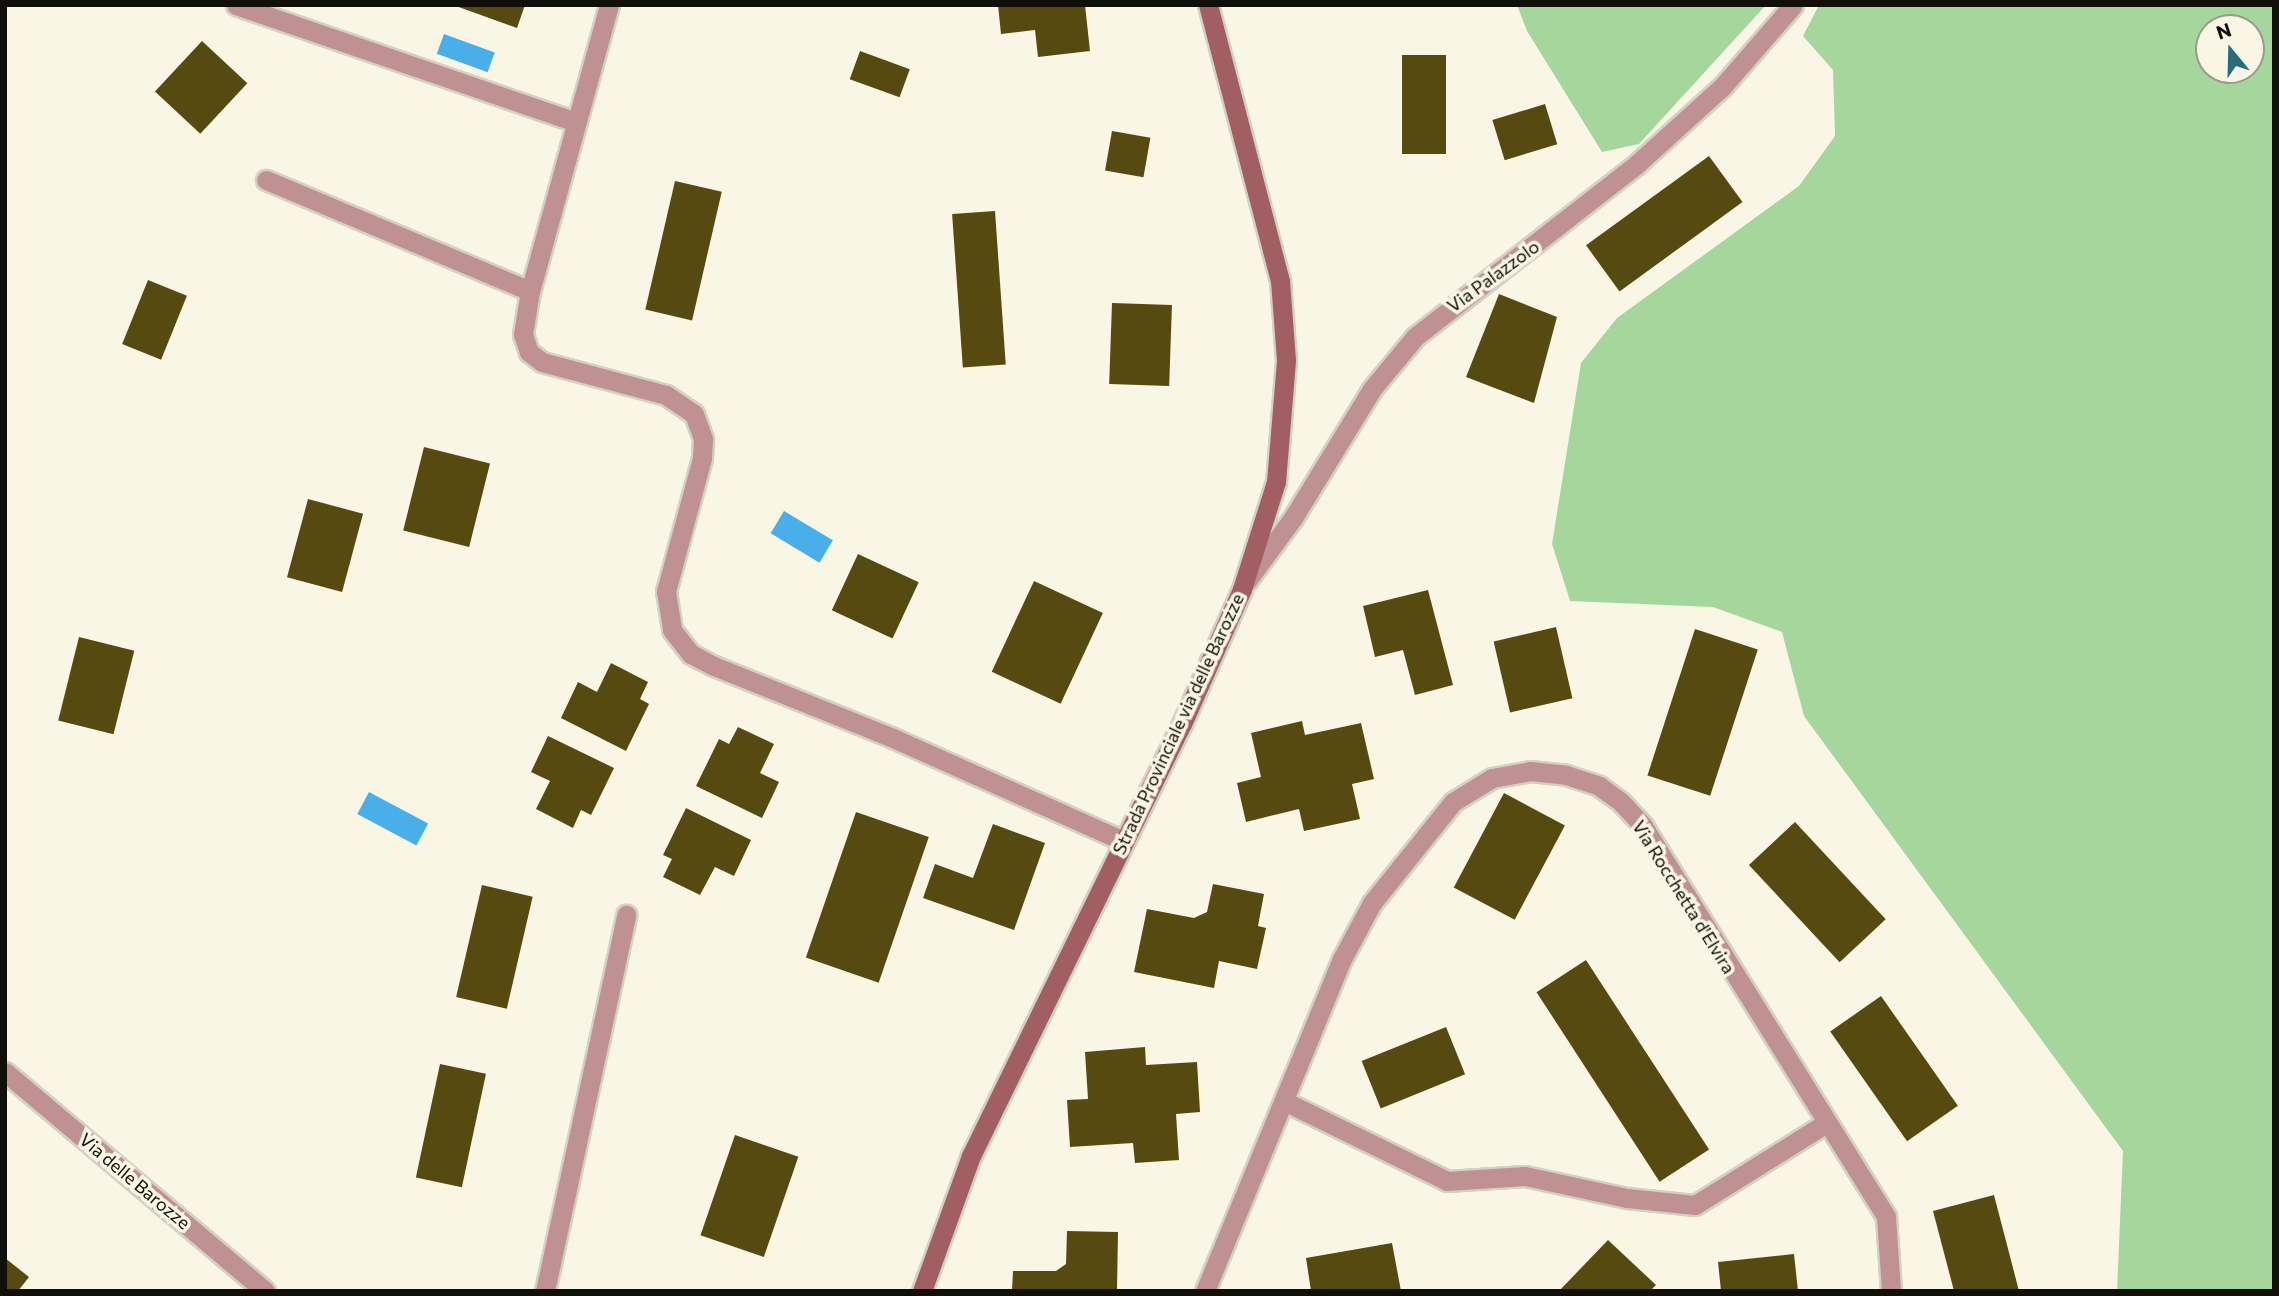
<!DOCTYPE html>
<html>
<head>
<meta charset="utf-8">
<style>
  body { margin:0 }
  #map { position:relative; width:2279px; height:1296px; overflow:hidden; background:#faf6e5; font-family:Commissioner,sans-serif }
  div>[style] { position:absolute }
  .green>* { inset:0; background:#a5d69b }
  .water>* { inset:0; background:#49afe9; transform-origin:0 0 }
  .building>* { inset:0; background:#574a11; transform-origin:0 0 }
  .roads { filter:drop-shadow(2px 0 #d5d1c2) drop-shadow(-2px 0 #d5d1c2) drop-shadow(0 2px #d5d1c2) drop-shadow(0 -2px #d5d1c2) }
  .minor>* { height:19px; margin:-9.5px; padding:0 9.5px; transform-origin:9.5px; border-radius:9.5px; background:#c09192 }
  .secondary>* { height:19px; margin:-9.5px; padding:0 9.5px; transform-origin:9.5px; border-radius:9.5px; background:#a15f63 }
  span { translate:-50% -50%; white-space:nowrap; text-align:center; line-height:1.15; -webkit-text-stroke:7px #faf6e5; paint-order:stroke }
  .street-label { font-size:18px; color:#100f09 }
  .frame { position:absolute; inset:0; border:7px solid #100f09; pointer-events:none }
  .north { position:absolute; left:2195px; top:14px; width:70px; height:70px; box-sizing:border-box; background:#faf6e5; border:2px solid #9c9a8d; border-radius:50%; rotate:341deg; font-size:19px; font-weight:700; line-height:28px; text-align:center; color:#100f09 }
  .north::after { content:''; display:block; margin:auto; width:24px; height:32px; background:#266e7a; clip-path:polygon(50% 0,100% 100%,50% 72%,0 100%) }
</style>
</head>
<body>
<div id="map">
  <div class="green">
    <div style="clip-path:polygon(1517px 5px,1766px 5px,1639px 144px,1602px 152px,1527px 31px)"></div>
    <div style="clip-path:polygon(evenodd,1819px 5px,2274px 5px,2274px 1291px,2117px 1291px,2123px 1151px,1804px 716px,1782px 632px,1713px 607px,1570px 601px,1552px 544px,1581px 363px,1617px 318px,1799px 186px,1835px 136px,1833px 70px,1803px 36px,1819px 5px,2209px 28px,2251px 28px,2251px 70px,2209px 70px,2209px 28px)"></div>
  </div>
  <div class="water">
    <div style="left:444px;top:34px;width:54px;height:21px;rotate:20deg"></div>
    <div style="left:784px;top:511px;width:57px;height:26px;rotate:31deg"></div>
    <div style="left:369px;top:792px;width:67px;height:25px;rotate:28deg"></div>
  </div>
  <div class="building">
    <div style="clip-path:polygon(453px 5px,525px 5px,517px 28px)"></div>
    <div style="clip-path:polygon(998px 5px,1085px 5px,1090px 51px,1038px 57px,1035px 30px,1001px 34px)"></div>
    <div style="left:202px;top:41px;width:62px;height:69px;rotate:43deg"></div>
    <div style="left:860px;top:51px;width:53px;height:30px;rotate:20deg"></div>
    <div style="left:1402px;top:55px;width:44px;height:99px"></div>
    <div style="left:1545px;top:104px;width:42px;height:55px;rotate:73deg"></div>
    <div style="left:1112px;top:131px;width:39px;height:40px;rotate:10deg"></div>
    <div style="left:1709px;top:156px;width:57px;height:152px;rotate:54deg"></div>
    <div style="left:675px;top:181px;width:48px;height:132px;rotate:13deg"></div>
    <div style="left:995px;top:211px;width:154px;height:43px;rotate:86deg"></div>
    <div style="left:148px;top:280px;width:42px;height:69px;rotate:22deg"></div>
    <div style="clip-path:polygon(1499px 294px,1557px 317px,1534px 403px,1466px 377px)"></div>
    <div style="left:1112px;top:303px;width:60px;height:81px;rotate:2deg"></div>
    <div style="left:424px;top:447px;width:68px;height:86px;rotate:14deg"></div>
    <div style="left:308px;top:499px;width:57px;height:81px;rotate:15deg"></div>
    <div style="left:858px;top:554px;width:67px;height:62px;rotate:25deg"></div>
    <div style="left:1034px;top:581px;width:76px;height:100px;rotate:25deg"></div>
    <div style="clip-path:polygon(1428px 590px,1453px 685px,1415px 695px,1403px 650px,1375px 657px,1363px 606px)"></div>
    <div style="left:1556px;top:627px;width:73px;height:64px;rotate:77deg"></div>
    <div style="left:1695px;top:629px;width:66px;height:154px;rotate:18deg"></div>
    <div style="left:79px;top:637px;width:57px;height:86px;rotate:14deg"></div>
    <div style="clip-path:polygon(611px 663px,648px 682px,640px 699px,649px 704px,626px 751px,561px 718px,578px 682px,597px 692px)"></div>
    <div style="clip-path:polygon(1302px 721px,1305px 735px,1361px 723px,1374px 779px,1352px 784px,1360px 819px,1304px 831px,1299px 809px,1246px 822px,1237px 783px,1261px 777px,1251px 733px)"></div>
    <div style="clip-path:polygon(738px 727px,774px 744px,760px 773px,779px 782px,762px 818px,696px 786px,719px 739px,729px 744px)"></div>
    <div style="clip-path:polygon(548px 736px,614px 768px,591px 815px,581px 810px,573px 828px,536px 809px,550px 781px,531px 772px)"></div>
    <div style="left:1504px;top:793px;width:69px;height:107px;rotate:28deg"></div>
    <div style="clip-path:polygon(686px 808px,751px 840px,734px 876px,715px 867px,700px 895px,663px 877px,672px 859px,663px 855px)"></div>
    <div style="left:856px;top:812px;width:77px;height:154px;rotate:19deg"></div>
    <div style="left:1795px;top:822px;width:133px;height:63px;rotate:47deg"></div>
    <div style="clip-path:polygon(993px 824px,1045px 843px,1014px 930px,923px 898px,935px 864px,973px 878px)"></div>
    <div style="clip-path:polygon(1213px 884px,1264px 894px,1258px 926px,1266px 928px,1257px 969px,1219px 961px,1214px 988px,1134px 972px,1147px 909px,1194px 918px,1207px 912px)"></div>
    <div style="left:482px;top:885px;width:52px;height:115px;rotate:13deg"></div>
    <div style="left:1586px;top:960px;width:226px;height:59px;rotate:57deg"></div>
    <div style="left:1881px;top:996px;width:134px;height:62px;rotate:55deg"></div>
    <div style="left:1446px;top:1027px;width:51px;height:91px;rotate:68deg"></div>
    <div style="clip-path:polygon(1145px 1047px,1146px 1065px,1197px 1062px,1200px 1112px,1176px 1114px,1179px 1160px,1135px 1163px,1133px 1143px,1070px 1147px,1067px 1100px,1088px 1099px,1085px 1052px)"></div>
    <div style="left:440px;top:1064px;width:47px;height:116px;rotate:12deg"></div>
    <div style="left:735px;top:1135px;width:67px;height:106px;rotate:19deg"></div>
    <div style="clip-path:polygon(1994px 1195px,2019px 1291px,1954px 1291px,1933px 1211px)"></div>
    <div style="clip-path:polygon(1067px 1231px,1118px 1232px,1117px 1291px,1012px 1291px,1013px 1271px,1056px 1271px,1066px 1264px)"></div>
    <div style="clip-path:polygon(1608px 1240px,1656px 1285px,1650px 1291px,1559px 1291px)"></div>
    <div style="clip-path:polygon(1392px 1243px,1401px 1291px,1311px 1291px,1306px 1258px)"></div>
    <div style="clip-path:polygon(1794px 1254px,1798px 1291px,1721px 1291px,1718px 1262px)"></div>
    <div style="clip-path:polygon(5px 1258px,29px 1277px,18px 1291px,5px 1291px)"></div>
  </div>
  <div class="roads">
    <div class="minor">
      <div style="left:236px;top:5px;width:360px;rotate:19deg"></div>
      <div style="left:609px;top:5px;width:297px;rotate:105.4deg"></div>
      <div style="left:530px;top:291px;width:44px;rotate:99.2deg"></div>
      <div style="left:523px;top:334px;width:19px;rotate:72deg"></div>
      <div style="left:529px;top:352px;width:16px;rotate:38deg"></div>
      <div style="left:542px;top:362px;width:128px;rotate:14.9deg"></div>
      <div style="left:666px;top:395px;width:34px;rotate:34deg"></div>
      <div style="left:694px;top:414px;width:27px;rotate:70deg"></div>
      <div style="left:703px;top:439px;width:19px;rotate:93deg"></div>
      <div style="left:702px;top:458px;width:138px;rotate:105.1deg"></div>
      <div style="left:666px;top:591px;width:39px;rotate:81deg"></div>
      <div style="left:672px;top:630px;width:31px;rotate:52deg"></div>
      <div style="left:691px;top:654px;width:26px;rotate:28deg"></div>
      <div style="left:714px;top:666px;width:193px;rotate:21.9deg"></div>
      <div style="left:893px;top:738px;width:252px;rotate:24.1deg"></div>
      <div style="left:266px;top:180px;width:286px;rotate:22.8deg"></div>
      <div style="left:1246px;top:582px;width:79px;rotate:-53.7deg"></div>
      <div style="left:1293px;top:518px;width:151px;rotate:-58.5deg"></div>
      <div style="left:1372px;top:389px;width:67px;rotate:-50.4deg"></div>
      <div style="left:1415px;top:337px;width:281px;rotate:-37.9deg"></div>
      <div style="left:1637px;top:164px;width:115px;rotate:-42.2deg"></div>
      <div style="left:1722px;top:87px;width:108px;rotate:-49.1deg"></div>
      <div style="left:5px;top:1072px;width:340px;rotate:40.1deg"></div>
      <div style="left:1286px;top:1102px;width:179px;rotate:26.1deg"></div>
      <div style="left:1447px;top:1181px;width:78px;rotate:-3.7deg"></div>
      <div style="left:1525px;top:1176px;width:104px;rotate:12.2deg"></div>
      <div style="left:1627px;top:1198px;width:68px;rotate:5.9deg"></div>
      <div style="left:1695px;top:1205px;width:155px;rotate:-32deg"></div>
      <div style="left:545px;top:1291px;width:385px;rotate:-77.8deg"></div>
      <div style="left:1205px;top:1291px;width:359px;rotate:-67.6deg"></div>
      <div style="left:1342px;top:959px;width:64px;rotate:-61.8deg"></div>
      <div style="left:1372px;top:903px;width:129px;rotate:-51.3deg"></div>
      <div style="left:1453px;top:802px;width:46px;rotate:-31.6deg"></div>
      <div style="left:1492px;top:778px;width:39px;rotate:-10deg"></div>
      <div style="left:1530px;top:771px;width:36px;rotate:6deg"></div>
      <div style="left:1566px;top:775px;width:35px;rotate:18deg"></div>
      <div style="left:1599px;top:786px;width:27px;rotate:36deg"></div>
      <div style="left:1621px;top:802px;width:33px;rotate:47deg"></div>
      <div style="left:1643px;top:826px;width:460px;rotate:58.1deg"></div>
      <div style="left:1886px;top:1217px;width:74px;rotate:86.1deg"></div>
    </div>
    <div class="secondary">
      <div style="left:922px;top:1291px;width:144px;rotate:-70.1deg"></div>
      <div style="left:971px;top:1156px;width:481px;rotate:-64deg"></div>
      <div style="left:1182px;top:724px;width:148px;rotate:-66deg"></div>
      <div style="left:1242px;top:589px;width:112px;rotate:-72.4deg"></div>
      <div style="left:1276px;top:482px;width:122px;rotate:-85.3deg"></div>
      <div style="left:1286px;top:360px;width:79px;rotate:-94.3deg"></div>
      <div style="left:1280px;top:281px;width:285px;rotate:-104.6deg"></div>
    </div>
  </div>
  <div class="street-label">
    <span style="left:1493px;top:276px;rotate:-36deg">Via Palazzolo</span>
    <span style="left:1178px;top:724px;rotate:-65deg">Strada Provinciale via delle Barozze</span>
    <span style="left:1684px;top:897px;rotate:58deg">Via Rocchetta d'Elvira</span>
    <span style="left:135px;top:1181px;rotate:40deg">Via delle Barozze</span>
  </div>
  <div class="frame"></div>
  <div class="north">N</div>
</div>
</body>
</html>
